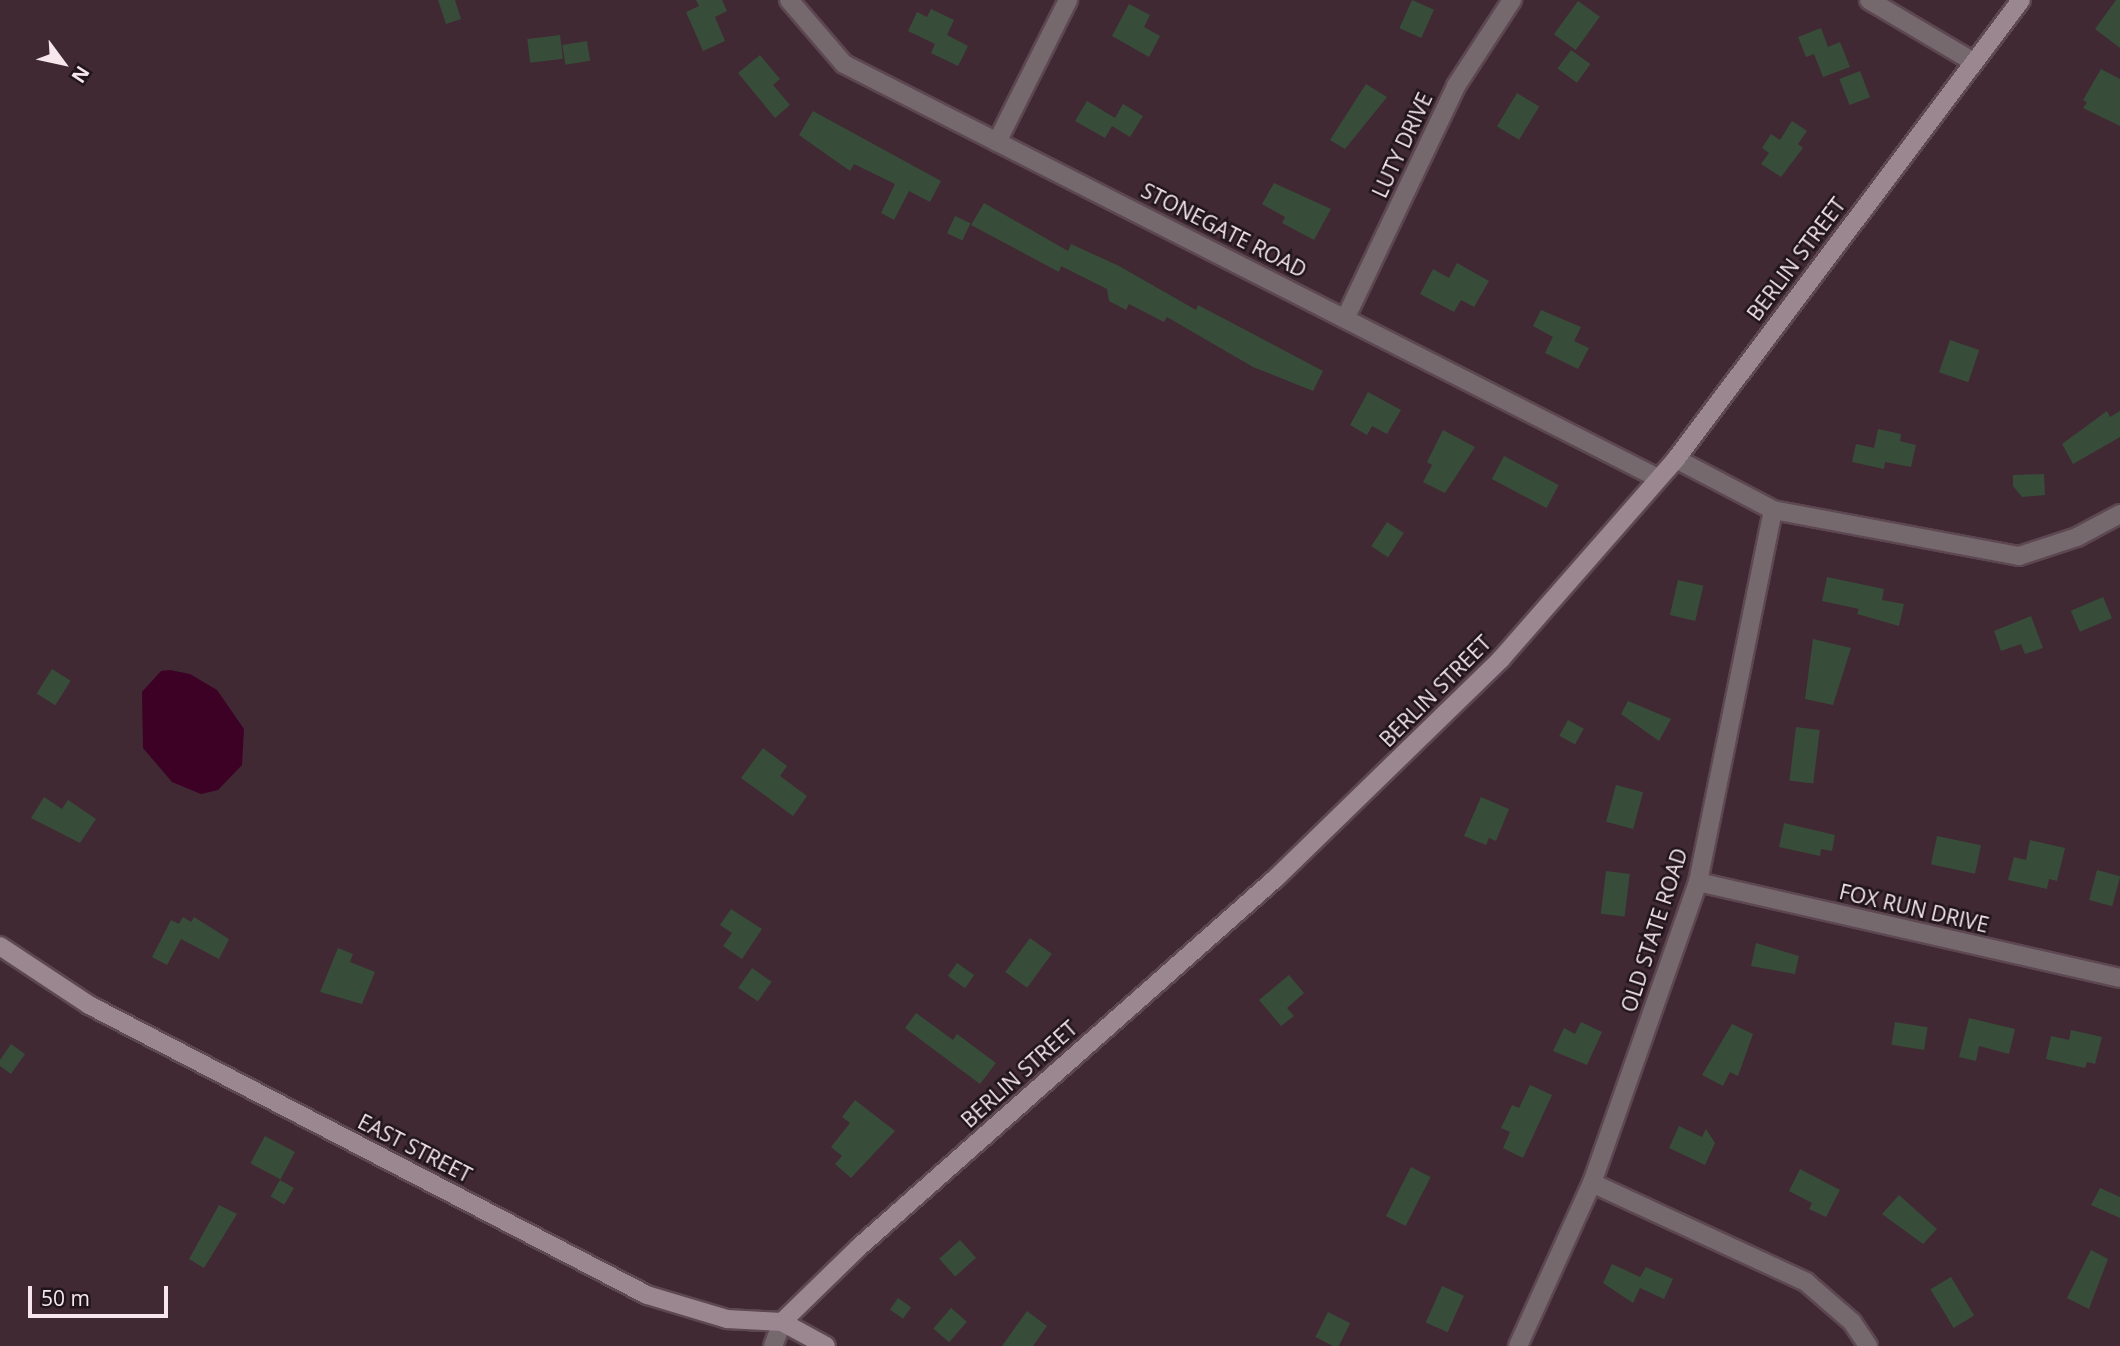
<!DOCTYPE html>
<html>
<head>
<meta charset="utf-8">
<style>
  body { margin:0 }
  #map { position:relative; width:2120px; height:1346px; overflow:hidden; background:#402933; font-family:"Open Sans",sans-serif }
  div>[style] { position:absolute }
  .water>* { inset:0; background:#3c0124 }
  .building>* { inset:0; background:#384c3a; transform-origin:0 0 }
  .roads { filter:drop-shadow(2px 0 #5d4751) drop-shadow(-2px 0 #5d4751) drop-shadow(0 2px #5d4751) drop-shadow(0 -2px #5d4751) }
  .street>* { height:18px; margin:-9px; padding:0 9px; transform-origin:9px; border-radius:9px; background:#75696e }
  .secondary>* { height:18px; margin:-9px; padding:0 9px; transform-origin:9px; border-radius:9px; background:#9b8790 }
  span { translate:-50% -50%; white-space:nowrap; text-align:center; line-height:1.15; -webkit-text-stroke:5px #20151a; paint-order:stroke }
  .street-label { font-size:21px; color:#f7e7ed }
  .north { position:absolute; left:28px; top:28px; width:70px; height:70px; -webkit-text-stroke:5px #20151a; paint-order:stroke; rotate:123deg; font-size:19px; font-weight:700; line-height:28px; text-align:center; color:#f7e7ed }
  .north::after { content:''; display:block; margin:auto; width:24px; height:32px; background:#f7e7ed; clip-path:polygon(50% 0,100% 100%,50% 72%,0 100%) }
  .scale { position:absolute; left:28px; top:1286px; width:140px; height:32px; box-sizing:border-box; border:4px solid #f7e7ed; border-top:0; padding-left:9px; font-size:21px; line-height:24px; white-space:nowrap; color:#f7e7ed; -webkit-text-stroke:5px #20151a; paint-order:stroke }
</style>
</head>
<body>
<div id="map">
  <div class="water">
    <div style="clip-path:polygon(170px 670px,190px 674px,217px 690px,244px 729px,242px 765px,218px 790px,201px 794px,172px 782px,143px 748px,142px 692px,161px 671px)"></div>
  </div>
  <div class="building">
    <div style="clip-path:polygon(438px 0,455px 0,461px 19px,446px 24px)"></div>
    <div style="clip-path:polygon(696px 0,722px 0,727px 11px,715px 17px,725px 41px,703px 51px,686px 12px,699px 6px)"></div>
    <div style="left:1412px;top:0;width:24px;height:31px;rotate:24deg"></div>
    <div style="clip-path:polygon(2116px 0,2120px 0,2120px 48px,2095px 29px)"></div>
    <div style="left:1578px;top:1px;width:27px;height:41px;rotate:36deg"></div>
    <div style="clip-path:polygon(1129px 4px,1150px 15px,1144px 27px,1160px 36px,1149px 57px,1112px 36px)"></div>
    <div style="clip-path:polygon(931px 9px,954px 20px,947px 35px,968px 46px,958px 66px,931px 53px,935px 44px,908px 31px,917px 12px,927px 17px)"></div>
    <div style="clip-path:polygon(1821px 28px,1828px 47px,1840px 42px,1850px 67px,1823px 77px,1814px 54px,1806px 57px,1798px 37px)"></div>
    <div style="left:560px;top:35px;width:24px;height:33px;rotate:83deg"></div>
    <div style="left:587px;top:41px;width:20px;height:25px;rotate:81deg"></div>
    <div style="left:1571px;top:50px;width:24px;height:23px;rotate:36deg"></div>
    <div style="clip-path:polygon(760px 55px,780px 79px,773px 85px,790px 105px,775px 118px,738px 73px)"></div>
    <div style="clip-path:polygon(2101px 69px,2120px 79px,2120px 126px,2083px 108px,2087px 102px,2083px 100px)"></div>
    <div style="left:1860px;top:71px;width:28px;height:22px;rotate:69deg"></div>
    <div style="clip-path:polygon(1366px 84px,1387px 97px,1345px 149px,1330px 140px)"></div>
    <div style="left:1517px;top:93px;width:26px;height:39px;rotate:31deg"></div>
    <div style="clip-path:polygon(1087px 101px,1115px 118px,1123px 104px,1143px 116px,1130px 137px,1112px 126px,1105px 138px,1075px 121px)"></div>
    <div style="clip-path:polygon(813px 111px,941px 181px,930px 202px,909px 191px,894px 220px,881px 213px,895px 184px,854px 164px,850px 171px,799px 135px)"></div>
    <div style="clip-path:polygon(1792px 121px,1807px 131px,1798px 144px,1803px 148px,1781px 177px,1761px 164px,1769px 153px,1762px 148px,1771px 134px,1780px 140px)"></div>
    <div style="clip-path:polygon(1274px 183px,1331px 209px,1314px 240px,1282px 223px,1285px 217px,1262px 204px)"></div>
    <div style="clip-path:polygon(984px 203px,1068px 251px,1071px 244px,1119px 266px,1196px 310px,1198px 305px,1323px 371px,1313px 391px,1253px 367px,1167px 317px,1164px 322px,1129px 304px,1126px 310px,1109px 301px,1107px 289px,1061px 266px,1059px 272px,971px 225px)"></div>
    <div style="left:955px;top:216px;width:17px;height:19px;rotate:25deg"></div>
    <div style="clip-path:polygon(1457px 263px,1489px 281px,1474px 307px,1461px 300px,1454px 312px,1420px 294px,1433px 269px,1449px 278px)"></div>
    <div style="clip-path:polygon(1541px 310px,1581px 327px,1574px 341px,1589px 348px,1578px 369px,1545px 353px,1553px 337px,1533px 326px)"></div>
    <div style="left:1950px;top:340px;width:31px;height:34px;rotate:19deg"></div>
    <div style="clip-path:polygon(1368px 392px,1401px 410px,1387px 434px,1372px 426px,1367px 435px,1350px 425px)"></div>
    <div style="clip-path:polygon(2107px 411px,2110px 417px,2120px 411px,2120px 437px,2073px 464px,2062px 444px)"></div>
    <div style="clip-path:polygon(1878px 429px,1901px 434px,1900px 441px,1916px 445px,1911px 467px,1885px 462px,1884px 469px,1852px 462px,1856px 444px,1874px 448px)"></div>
    <div style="clip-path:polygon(1443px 430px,1475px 447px,1445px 493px,1423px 482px,1432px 465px,1427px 462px)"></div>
    <div style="left:1504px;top:456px;width:62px;height:26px;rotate:28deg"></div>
    <div style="clip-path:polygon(2044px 474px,2045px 495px,2022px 497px,2013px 486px,2013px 475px)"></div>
    <div style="left:1387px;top:522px;width:20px;height:29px;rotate:33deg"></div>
    <div style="clip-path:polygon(1827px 577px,1884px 589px,1882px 600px,1904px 604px,1899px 626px,1857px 614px,1859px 609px,1822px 601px)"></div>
    <div style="left:1678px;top:580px;width:26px;height:36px;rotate:13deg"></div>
    <div style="left:2103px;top:597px;width:23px;height:35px;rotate:67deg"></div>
    <div style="clip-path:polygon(2031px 616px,2043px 648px,2025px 654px,2021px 644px,2001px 651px,1994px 631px)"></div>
    <div style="clip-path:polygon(1813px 639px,1851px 648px,1833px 705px,1805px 699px)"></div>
    <div style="left:52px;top:669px;width:22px;height:29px;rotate:32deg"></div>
    <div style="clip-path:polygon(1628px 701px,1671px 719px,1659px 741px,1621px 714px)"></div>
    <div style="left:1568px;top:720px;width:18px;height:18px;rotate:29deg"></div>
    <div style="left:1796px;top:727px;width:24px;height:54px;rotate:7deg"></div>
    <div style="clip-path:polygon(763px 748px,787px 766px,780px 776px,807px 796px,793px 816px,741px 778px)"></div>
    <div style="left:1616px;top:785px;width:28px;height:38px;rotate:15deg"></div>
    <div style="clip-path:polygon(44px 797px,62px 809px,68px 800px,96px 819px,80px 843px,31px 818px)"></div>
    <div style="clip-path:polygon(1481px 797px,1509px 809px,1496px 841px,1489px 838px,1486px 845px,1464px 836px)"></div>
    <div style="clip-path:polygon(1784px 823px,1835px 835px,1832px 851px,1821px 849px,1820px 856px,1779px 847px)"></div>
    <div style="left:1937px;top:836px;width:45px;height:29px;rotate:12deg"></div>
    <div style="clip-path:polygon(2030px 840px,2065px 848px,2057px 881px,2049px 879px,2047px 889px,2008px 880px,2014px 857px,2026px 860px)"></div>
    <div style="left:2097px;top:870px;width:24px;height:31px;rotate:15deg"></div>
    <div style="left:1606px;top:871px;width:24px;height:43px;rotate:7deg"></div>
    <div style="clip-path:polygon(731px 909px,762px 929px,742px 959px,723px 946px,732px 933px,720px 925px)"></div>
    <div style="clip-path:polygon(183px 917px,191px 922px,194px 917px,229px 939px,219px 959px,181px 939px,167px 965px,152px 957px,171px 920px,179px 924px)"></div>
    <div style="left:1030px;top:938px;width:27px;height:42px;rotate:36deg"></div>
    <div style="clip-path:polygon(1756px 943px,1799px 956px,1795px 974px,1751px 966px)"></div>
    <div style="clip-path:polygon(338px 948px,353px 954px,350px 962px,375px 972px,362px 1004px,320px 992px)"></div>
    <div style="left:957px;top:963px;width:21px;height:16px;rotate:35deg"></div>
    <div style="left:752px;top:968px;width:24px;height:24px;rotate:35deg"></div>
    <div style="clip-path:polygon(1289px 975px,1304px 993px,1287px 1008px,1294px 1016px,1281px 1026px,1259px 1000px)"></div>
    <div style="clip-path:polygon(916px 1013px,953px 1040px,957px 1034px,996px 1063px,980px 1084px,905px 1028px)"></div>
    <div style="clip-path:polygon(1969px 1018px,2015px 1029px,2009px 1054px,1979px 1046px,1976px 1061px,1959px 1057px)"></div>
    <div style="clip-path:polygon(1581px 1022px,1602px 1032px,1587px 1065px,1553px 1051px,1564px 1028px,1575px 1034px)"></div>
    <div style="left:1895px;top:1022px;width:33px;height:23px;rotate:9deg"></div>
    <div style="clip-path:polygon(1732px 1024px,1753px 1034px,1738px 1076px,1730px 1072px,1723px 1086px,1702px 1075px)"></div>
    <div style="clip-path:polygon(2071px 1030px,2102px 1037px,2095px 1064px,2087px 1062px,2085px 1068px,2046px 1059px,2051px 1036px,2069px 1040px)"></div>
    <div style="clip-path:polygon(11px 1044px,25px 1054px,11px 1074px,0 1066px,0 1060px)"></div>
    <div style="clip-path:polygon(1530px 1085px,1552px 1095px,1523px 1158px,1503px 1148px,1510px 1132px,1501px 1128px,1512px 1105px,1519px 1108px)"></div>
    <div style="clip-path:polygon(855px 1100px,895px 1131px,851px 1178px,835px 1164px,842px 1156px,831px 1147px,850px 1123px,842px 1117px)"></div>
    <div style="clip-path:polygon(1679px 1126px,1702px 1137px,1706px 1129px,1715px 1143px,1705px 1165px,1669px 1148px)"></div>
    <div style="left:265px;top:1136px;width:34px;height:31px;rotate:28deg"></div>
    <div style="left:1411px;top:1167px;width:22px;height:55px;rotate:27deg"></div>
    <div style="clip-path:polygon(1800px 1169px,1840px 1190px,1826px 1217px,1809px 1209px,1812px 1203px,1789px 1191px)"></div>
    <div style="left:280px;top:1180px;width:16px;height:19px;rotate:30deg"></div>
    <div style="clip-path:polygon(2100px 1188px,2120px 1197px,2120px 1218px,2091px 1205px)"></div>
    <div style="clip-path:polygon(1899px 1195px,1937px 1229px,1923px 1244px,1882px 1214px)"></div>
    <div style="clip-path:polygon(219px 1205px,237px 1214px,204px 1268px,189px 1259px)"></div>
    <div style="left:960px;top:1240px;width:24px;height:28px;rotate:48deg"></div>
    <div style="clip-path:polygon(2091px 1250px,2108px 1259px,2089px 1309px,2067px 1298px)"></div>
    <div style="clip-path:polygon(1612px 1264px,1640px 1277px,1646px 1267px,1673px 1279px,1664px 1299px,1640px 1288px,1633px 1303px,1603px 1283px)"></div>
    <div style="left:1951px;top:1277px;width:45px;height:24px;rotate:59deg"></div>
    <div style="left:1442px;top:1286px;width:24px;height:40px;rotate:24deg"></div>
    <div style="left:898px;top:1298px;width:16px;height:14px;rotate:35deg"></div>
    <div style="left:951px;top:1308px;width:21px;height:27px;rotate:41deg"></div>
    <div style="clip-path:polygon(1027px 1311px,1047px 1326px,1033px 1346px,1002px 1346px)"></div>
    <div style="left:1328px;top:1312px;width:25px;height:28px;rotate:27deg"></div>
  </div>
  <div class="roads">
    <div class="street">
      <div style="left:789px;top:0;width:84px;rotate:49.3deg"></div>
      <div style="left:844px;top:64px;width:913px;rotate:26.96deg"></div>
      <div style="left:1869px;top:0;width:120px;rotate:30.6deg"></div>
      <div style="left:997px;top:142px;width:159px;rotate:-63.4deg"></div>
      <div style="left:1346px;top:317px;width:256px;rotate:-64.5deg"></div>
      <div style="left:1456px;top:86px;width:103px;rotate:-56.9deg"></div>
      <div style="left:1676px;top:459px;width:110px;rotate:27.7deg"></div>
      <div style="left:1773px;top:510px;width:250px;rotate:10.6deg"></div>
      <div style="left:2019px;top:556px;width:61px;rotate:-18.1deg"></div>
      <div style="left:2077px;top:537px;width:49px;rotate:-28.1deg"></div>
      <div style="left:1698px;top:882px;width:433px;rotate:12.8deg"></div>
      <div style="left:1592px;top:1183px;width:236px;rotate:24.8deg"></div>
      <div style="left:1806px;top:1282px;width:61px;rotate:41deg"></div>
      <div style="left:1852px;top:1322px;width:29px;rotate:56deg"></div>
      <div style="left:773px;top:1346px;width:26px;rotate:-69deg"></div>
      <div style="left:1518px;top:1346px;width:179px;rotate:-65.6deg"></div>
      <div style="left:1592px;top:1183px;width:319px;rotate:-70.6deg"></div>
      <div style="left:1698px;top:882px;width:379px;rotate:-78.6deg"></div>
    </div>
    <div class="secondary">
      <div style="left:0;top:946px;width:107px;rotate:33.5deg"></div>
      <div style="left:89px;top:1005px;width:629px;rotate:27.46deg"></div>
      <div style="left:647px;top:1295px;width:84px;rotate:16.7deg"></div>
      <div style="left:727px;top:1319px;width:55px;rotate:3.1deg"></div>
      <div style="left:782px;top:1322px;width:50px;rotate:28.6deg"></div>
      <div style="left:782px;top:1322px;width:107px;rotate:-44.2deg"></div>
      <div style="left:859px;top:1247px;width:557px;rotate:-41.51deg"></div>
      <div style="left:1276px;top:878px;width:314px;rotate:-44.2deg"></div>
      <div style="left:1501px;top:659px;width:266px;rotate:-48.8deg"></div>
      <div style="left:1676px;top:459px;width:574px;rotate:-53.07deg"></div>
    </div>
  </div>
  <div class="street-label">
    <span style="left:1402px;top:145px;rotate:-65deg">LUTY DRIVE</span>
    <span style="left:1224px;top:230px;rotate:27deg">STONEGATE ROAD</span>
    <span style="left:1796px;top:259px;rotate:-53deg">BERLIN STREET</span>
    <span style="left:1435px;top:691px;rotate:-45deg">BERLIN STREET</span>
    <span style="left:1914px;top:908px;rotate:13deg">FOX RUN DRIVE</span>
    <span style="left:1654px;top:930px;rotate:-72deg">OLD STATE ROAD</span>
    <span style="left:1019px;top:1074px;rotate:-42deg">BERLIN STREET</span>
    <span style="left:415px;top:1148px;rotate:27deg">EAST STREET</span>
  </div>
  <div class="north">N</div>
  <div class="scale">50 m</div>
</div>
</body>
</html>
